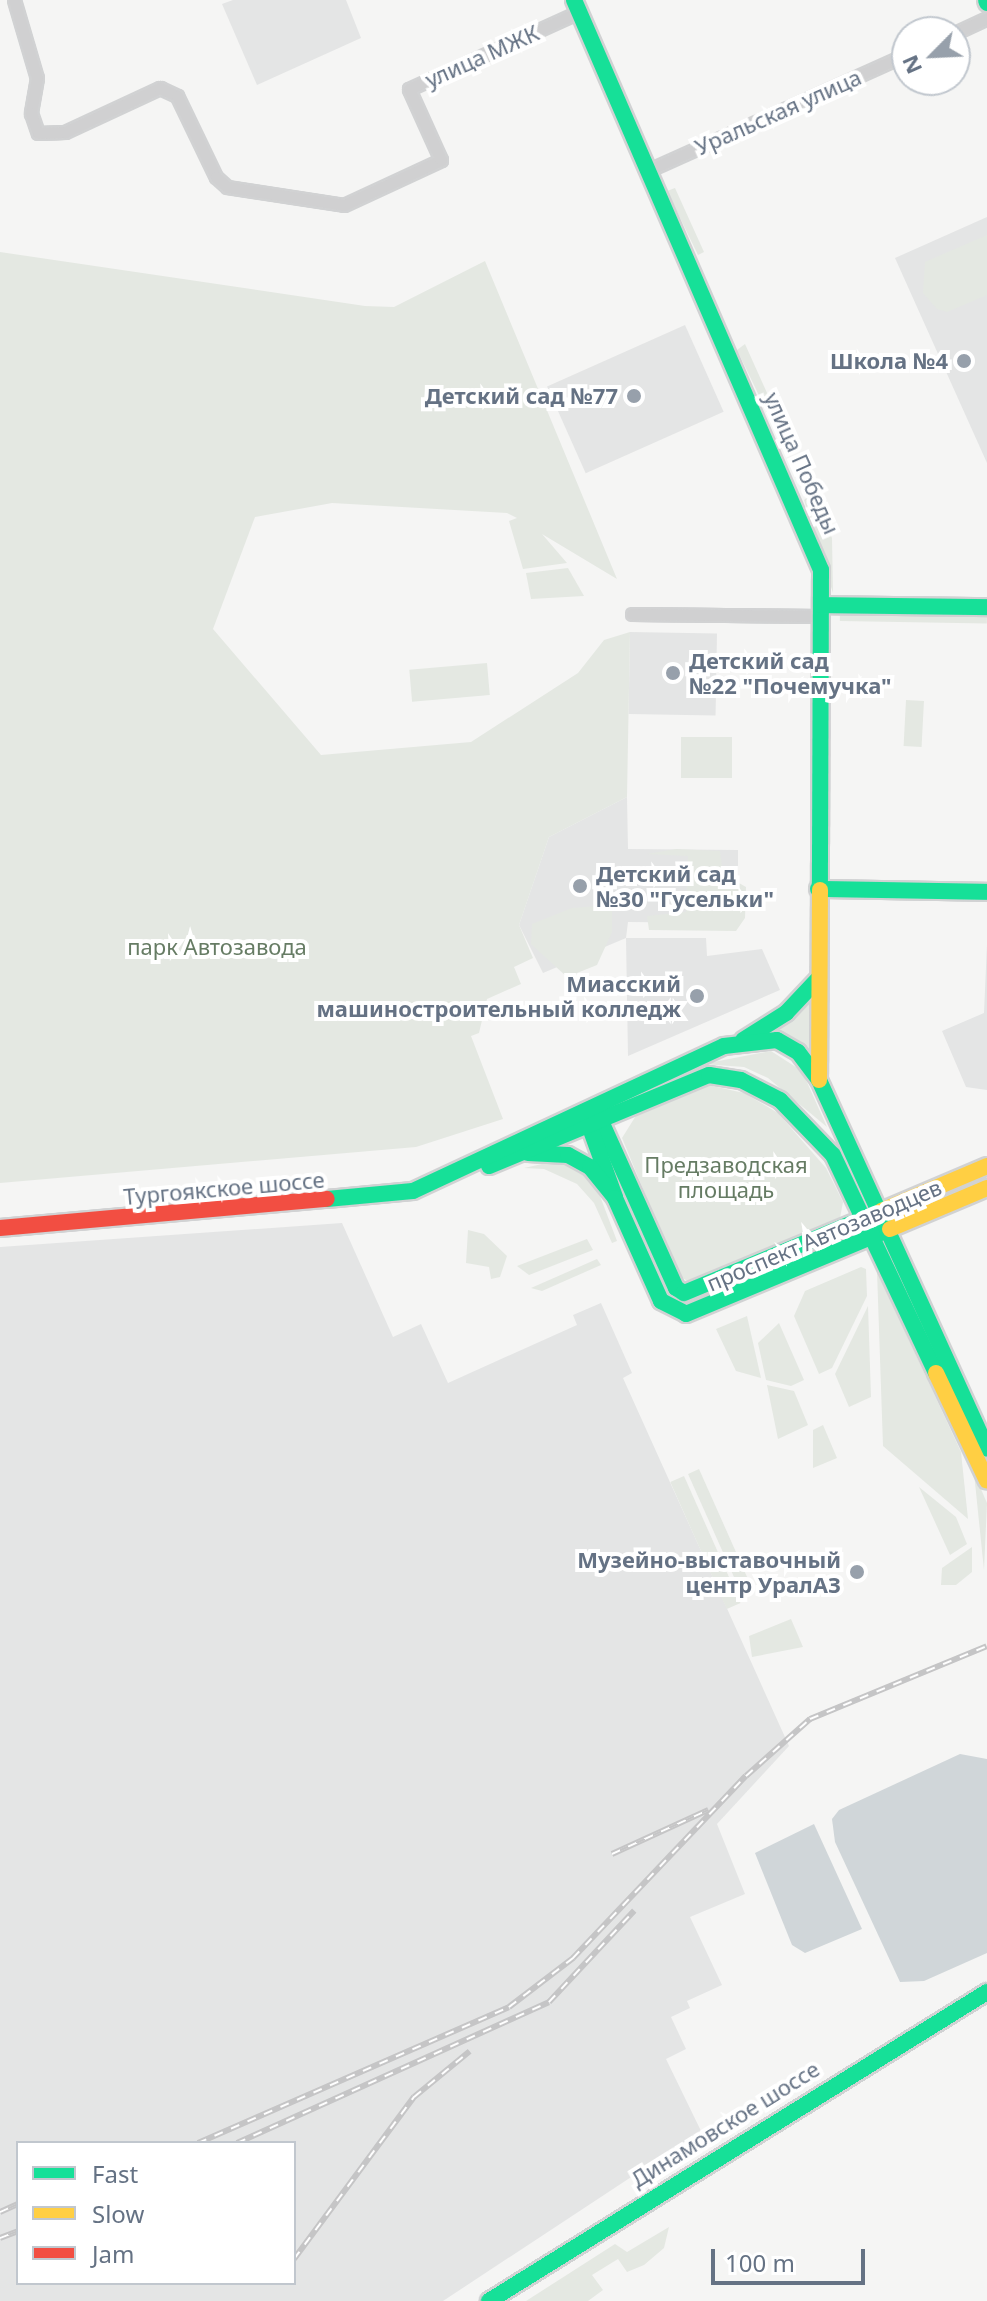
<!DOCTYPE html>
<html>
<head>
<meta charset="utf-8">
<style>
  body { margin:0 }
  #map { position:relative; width:987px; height:2301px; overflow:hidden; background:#f5f5f4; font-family:"Noto Sans",sans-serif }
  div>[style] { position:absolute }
  .built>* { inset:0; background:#e4e5e5; transform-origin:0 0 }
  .green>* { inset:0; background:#e4e8e2; transform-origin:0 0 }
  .water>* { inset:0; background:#d0d6d9 }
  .roads { filter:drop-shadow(2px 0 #d1d2d3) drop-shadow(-2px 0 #d1d2d3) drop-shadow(0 2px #d1d2d3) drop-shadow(0 -2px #d1d2d3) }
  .street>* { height:11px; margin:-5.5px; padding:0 5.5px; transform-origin:5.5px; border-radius:5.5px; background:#d0d0d1 }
  .fast>* { height:16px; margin:-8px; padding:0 8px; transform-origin:8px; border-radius:8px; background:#16e098 }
  .slow>* { height:16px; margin:-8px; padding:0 8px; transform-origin:8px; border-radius:8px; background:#ffcf43 }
  .jam>* { height:16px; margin:-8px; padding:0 8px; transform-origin:8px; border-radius:8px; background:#f24e42 }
  .rail>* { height:6px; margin-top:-3px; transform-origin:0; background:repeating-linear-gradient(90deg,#fff 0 9px,#c5c5c6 0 18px); box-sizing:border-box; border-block:2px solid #c5c5c6 }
  .dots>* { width:22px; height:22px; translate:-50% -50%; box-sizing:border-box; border:4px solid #fff; border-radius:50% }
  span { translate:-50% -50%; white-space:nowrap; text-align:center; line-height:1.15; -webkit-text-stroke:8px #fff; paint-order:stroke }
  .street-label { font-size:22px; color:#657284 }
  .poi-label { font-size:22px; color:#657284; font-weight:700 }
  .right { translate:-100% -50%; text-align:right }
  .left { translate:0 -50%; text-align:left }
  .park-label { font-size:22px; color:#667c64 }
  .legend { position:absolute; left:16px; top:2141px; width:280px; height:144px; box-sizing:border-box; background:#fff; border:2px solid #c1c7ce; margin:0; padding:10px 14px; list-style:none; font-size:24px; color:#657284 }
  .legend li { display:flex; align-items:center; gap:16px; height:40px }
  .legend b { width:40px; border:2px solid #c1c7ce }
  .north { position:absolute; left:891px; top:16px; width:80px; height:80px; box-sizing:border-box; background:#fff; border:2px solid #c1c7ce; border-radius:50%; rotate:246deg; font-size:22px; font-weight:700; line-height:32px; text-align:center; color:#657284 }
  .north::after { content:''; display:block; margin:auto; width:28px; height:36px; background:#97a0ab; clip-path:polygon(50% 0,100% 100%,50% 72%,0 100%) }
  .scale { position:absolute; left:711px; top:2249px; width:154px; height:36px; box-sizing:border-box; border:4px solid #657284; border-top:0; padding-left:10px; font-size:24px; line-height:28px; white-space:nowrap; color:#657284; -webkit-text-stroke:6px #fff; paint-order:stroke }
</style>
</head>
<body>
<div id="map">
  <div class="built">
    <div style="clip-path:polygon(233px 0,346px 0,361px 38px,257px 85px,222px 4px)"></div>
    <div style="clip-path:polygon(987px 217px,987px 463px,895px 258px)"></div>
    <div style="left:685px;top:325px;width:95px;height:151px;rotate:66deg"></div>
    <div style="left:630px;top:632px;width:87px;height:82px;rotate:1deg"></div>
    <div style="clip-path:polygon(627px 797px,628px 849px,738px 850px,738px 923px,628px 922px,626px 938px,706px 938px,707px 956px,762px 949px,780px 990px,628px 1056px,626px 938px,543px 973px,519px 925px,549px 837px)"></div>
    <div style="clip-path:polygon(987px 944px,987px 1090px,966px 1087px,942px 1031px,984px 1013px)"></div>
    <div style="clip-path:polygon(evenodd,342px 1223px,393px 1337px,421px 1324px,448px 1383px,577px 1325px,573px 1315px,601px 1303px,632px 1373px,623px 1378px,789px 1746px,717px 1824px,745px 1894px,690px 1917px,722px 1985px,687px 2001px,690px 2008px,671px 2017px,686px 2049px,666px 2059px,701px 2131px,443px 2301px,0 2301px,0 1247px,342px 1223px,18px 2143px,294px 2143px,294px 2283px,18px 2283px,18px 2143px)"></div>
  </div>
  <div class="green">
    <div style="clip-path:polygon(675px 188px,704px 252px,698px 255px,667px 191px)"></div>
    <div style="clip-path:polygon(987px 235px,987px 295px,947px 312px,937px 309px,923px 293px,925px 262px)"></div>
    <div style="clip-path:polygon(0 252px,365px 306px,394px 307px,485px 261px,617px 579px,542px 534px,567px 563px,523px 569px,509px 521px,517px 518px,507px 513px,332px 503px,255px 517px,213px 629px,321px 755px,471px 742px,578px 673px,604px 640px,630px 632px,627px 797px,549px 837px,519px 925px,533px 958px,514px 967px,521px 984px,487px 999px,479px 1033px,471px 1036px,503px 1119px,416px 1147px,0 1183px)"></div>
    <div style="clip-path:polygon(745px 344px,789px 442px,783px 445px,737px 350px)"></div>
    <div style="clip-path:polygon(812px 494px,832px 538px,833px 593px,804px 500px)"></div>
    <div style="clip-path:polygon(568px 568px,584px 596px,531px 599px,526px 573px)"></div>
    <div style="left:840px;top:611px;width:147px;height:10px;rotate:1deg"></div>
    <div style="left:487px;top:663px;width:32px;height:78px;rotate:85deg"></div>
    <div style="left:906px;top:700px;width:18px;height:46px;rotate:3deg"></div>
    <div style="left:681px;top:737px;width:51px;height:41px"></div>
    <div style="clip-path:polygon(676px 849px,720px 851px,723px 874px,746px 887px,745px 918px,736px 931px,649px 930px,647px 916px,686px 912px,688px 856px,647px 854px)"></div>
    <div style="clip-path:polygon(612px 905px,612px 932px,597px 965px,567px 977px,531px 944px,532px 924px,572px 908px)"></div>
    <div style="clip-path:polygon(814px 990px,815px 1055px,791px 1036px,761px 1032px)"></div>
    <div style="clip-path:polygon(771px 1051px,802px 1071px,827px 1127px,768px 1078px,744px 1067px,703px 1064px)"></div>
    <div style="clip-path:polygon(708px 1085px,744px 1093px,778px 1113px,826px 1168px,843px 1202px,840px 1218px,691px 1283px,679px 1276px,622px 1138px,637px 1114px)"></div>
    <div style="clip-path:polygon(551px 1162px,582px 1169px,594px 1180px,617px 1241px,612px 1243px,594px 1203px,577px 1184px,544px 1169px,524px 1168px)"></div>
    <div style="clip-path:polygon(468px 1230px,484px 1234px,507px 1256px,500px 1277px,491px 1279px,489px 1267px,466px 1263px)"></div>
    <div style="clip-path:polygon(587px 1239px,593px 1250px,529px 1275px,517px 1266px)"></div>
    <div style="clip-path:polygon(597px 1259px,601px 1265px,542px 1291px,531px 1288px)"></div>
    <div style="clip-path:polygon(861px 1267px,866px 1269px,867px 1296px,832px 1368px,819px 1374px,794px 1316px,805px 1291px)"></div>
    <div style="clip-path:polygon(877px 1271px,961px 1452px,968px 1519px,883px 1446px)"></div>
    <div style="clip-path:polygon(868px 1306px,871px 1397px,849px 1407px,835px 1374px)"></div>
    <div style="clip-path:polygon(747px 1316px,761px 1378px,736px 1371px,716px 1329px)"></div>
    <div style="clip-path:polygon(779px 1323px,804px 1380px,791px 1386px,766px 1380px,758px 1343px)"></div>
    <div style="clip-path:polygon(767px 1385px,794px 1391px,808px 1425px,778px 1439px)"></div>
    <div style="clip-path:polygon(823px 1425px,837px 1458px,813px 1468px,813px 1430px)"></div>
    <div style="left:699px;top:1469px;width:122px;height:12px;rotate:66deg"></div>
    <div style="clip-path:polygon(974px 1473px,987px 1503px,984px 1570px)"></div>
    <div style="left:684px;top:1476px;width:139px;height:15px;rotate:66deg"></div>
    <div style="clip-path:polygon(919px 1487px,956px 1517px,967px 1544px,950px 1555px)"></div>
    <div style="clip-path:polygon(972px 1547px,972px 1572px,956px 1585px,941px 1585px,942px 1568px)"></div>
    <div style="clip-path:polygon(791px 1619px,803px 1647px,752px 1657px,749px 1636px)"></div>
    <div style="clip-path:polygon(669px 2227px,664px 2248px,644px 2265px,627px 2272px,618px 2259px,592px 2275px,603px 2290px,588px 2301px,526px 2301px,615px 2244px,627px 2252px)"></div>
  </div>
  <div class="water">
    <div style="clip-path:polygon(960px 1754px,987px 1759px,987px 1953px,924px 1981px,900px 1982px,835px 1842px,832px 1819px,839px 1810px)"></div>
    <div style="clip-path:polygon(814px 1824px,862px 1929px,805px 1953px,792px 1945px,755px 1853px)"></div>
  </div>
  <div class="roads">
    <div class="street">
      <div style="left:14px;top:0;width:81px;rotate:73.6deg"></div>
      <div style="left:37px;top:78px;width:36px;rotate:100deg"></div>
      <div style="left:31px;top:113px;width:21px;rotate:71deg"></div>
      <div style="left:38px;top:133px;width:27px;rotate:-2deg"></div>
      <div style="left:65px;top:132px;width:105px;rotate:-24.9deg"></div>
      <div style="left:160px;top:88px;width:19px;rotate:25deg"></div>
      <div style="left:177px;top:96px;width:90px;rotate:64.3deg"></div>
      <div style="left:216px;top:177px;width:15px;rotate:42deg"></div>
      <div style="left:227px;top:187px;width:118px;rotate:8.7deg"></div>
      <div style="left:344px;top:205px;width:107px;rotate:-24.9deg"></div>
      <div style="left:441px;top:160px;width:78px;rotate:-114.3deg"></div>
      <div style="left:409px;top:89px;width:187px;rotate:-24.4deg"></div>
      <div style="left:955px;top:33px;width:35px;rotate:-25deg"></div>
      <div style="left:649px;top:170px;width:283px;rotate:-24.2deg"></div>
      <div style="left:632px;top:614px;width:189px;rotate:0.6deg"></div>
    </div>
    <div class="fast">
      <div style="left:574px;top:0;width:621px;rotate:66.57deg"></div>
      <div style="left:821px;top:570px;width:320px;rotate:90.2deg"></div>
      <div style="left:986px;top:0;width:3px;rotate:72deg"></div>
      <div style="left:821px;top:605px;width:166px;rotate:0.7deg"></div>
      <div style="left:818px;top:889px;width:169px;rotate:1deg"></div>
      <div style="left:743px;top:1040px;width:51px;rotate:-32.1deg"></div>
      <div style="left:786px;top:1013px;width:47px;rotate:-46.7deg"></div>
      <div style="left:596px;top:1110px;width:195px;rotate:65.8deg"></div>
      <div style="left:676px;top:1288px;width:9px;rotate:32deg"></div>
      <div style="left:684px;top:1293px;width:207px;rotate:-22.5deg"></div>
      <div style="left:585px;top:1114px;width:88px;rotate:70.1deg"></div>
      <div style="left:528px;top:1153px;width:40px;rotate:2.9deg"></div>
      <div style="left:568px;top:1155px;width:25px;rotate:29deg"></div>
      <div style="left:590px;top:1167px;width:40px;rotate:51deg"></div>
      <div style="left:615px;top:1198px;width:113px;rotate:65.9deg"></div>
      <div style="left:661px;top:1301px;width:28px;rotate:27deg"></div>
      <div style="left:686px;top:1314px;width:213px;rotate:-22.6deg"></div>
      <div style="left:489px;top:1166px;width:238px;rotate:-22.5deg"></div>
      <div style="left:709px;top:1075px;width:32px;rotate:9deg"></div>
      <div style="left:741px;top:1080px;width:44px;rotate:27.1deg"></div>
      <div style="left:780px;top:1100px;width:76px;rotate:46.1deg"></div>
      <div style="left:833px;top:1155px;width:241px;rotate:64.7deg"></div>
      <div style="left:327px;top:1199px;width:86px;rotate:-5.3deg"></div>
      <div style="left:413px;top:1191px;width:343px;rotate:-25deg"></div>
      <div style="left:724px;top:1046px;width:53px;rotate:-6.5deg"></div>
      <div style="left:777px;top:1040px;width:24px;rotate:30deg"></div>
      <div style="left:798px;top:1052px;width:35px;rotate:53deg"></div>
      <div style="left:819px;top:1080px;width:405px;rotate:65.5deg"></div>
      <div style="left:489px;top:2301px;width:586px;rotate:-31.82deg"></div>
    </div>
    <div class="slow">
      <div style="left:819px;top:1080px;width:190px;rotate:-89.7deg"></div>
      <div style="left:881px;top:1211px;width:115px;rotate:-23deg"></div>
      <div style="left:890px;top:1229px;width:105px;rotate:-22.9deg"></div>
      <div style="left:936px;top:1373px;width:119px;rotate:64.7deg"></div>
    </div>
    <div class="jam">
      <div style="left:0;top:1228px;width:328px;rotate:-5.1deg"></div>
    </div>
  </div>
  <div class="rail">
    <div style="left:612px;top:1854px;width:106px;rotate:-24.6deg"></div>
    <div style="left:198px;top:2143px;width:339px;rotate:-23.6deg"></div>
    <div style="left:509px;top:2007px;width:81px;rotate:-37.4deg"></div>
    <div style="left:573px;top:1958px;width:251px;rotate:-46.5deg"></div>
    <div style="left:746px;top:1776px;width:86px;rotate:-41.7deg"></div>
    <div style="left:810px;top:1719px;width:191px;rotate:-22.4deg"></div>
    <div style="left:237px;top:2143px;width:342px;rotate:-24.3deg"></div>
    <div style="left:549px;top:2002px;width:125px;rotate:-47deg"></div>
    <div style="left:0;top:2212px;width:20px;rotate:-24deg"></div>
    <div style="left:0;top:2238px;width:19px;rotate:-21deg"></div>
    <div style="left:294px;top:2259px;width:202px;rotate:-53.5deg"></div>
    <div style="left:414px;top:2097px;width:72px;rotate:-39.4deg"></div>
  </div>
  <div class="dots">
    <div style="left:964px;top:361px;background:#97a0ab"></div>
    <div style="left:634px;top:396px;background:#97a0ab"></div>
    <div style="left:673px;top:673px;background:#97a0ab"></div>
    <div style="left:580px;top:886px;background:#97a0ab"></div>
    <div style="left:697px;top:996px;background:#97a0ab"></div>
    <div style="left:857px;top:1572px;background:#97a0ab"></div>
  </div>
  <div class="street-label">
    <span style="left:482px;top:56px;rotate:-24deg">улица МЖК</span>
    <span style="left:778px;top:112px;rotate:-24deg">Уральская улица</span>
    <span style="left:802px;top:463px;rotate:66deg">улица Победы</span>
    <span style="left:224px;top:1188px;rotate:-5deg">Тургоякское шоссе</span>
    <span style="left:824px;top:1235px;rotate:-23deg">проспект Автозаводцев</span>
    <span style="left:725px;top:2124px;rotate:-32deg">Динамовское шоссе</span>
  </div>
  <div class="poi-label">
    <span class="right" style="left:948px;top:361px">Школа №4</span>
    <span class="right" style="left:618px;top:396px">Детский сад №77</span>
    <span class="left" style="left:689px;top:673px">Детский сад<br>№22 "Почемучка"</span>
    <span class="left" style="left:596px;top:886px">Детский сад<br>№30 "Гусельки"</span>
    <span class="right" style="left:681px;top:996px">Миасский<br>машиностроительный колледж</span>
    <span class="right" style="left:841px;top:1572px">Музейно-выставочный<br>центр УралАЗ</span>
  </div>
  <div class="park-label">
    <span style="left:217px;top:947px">парк Автозавода</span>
    <span style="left:726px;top:1177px">Предзаводская<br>площадь</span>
  </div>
  <ul class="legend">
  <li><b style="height:10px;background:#16e098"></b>Fast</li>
  <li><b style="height:10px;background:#ffcf43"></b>Slow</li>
  <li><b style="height:10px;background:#f24e42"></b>Jam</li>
  </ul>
  <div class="north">N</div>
  <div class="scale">100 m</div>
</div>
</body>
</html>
